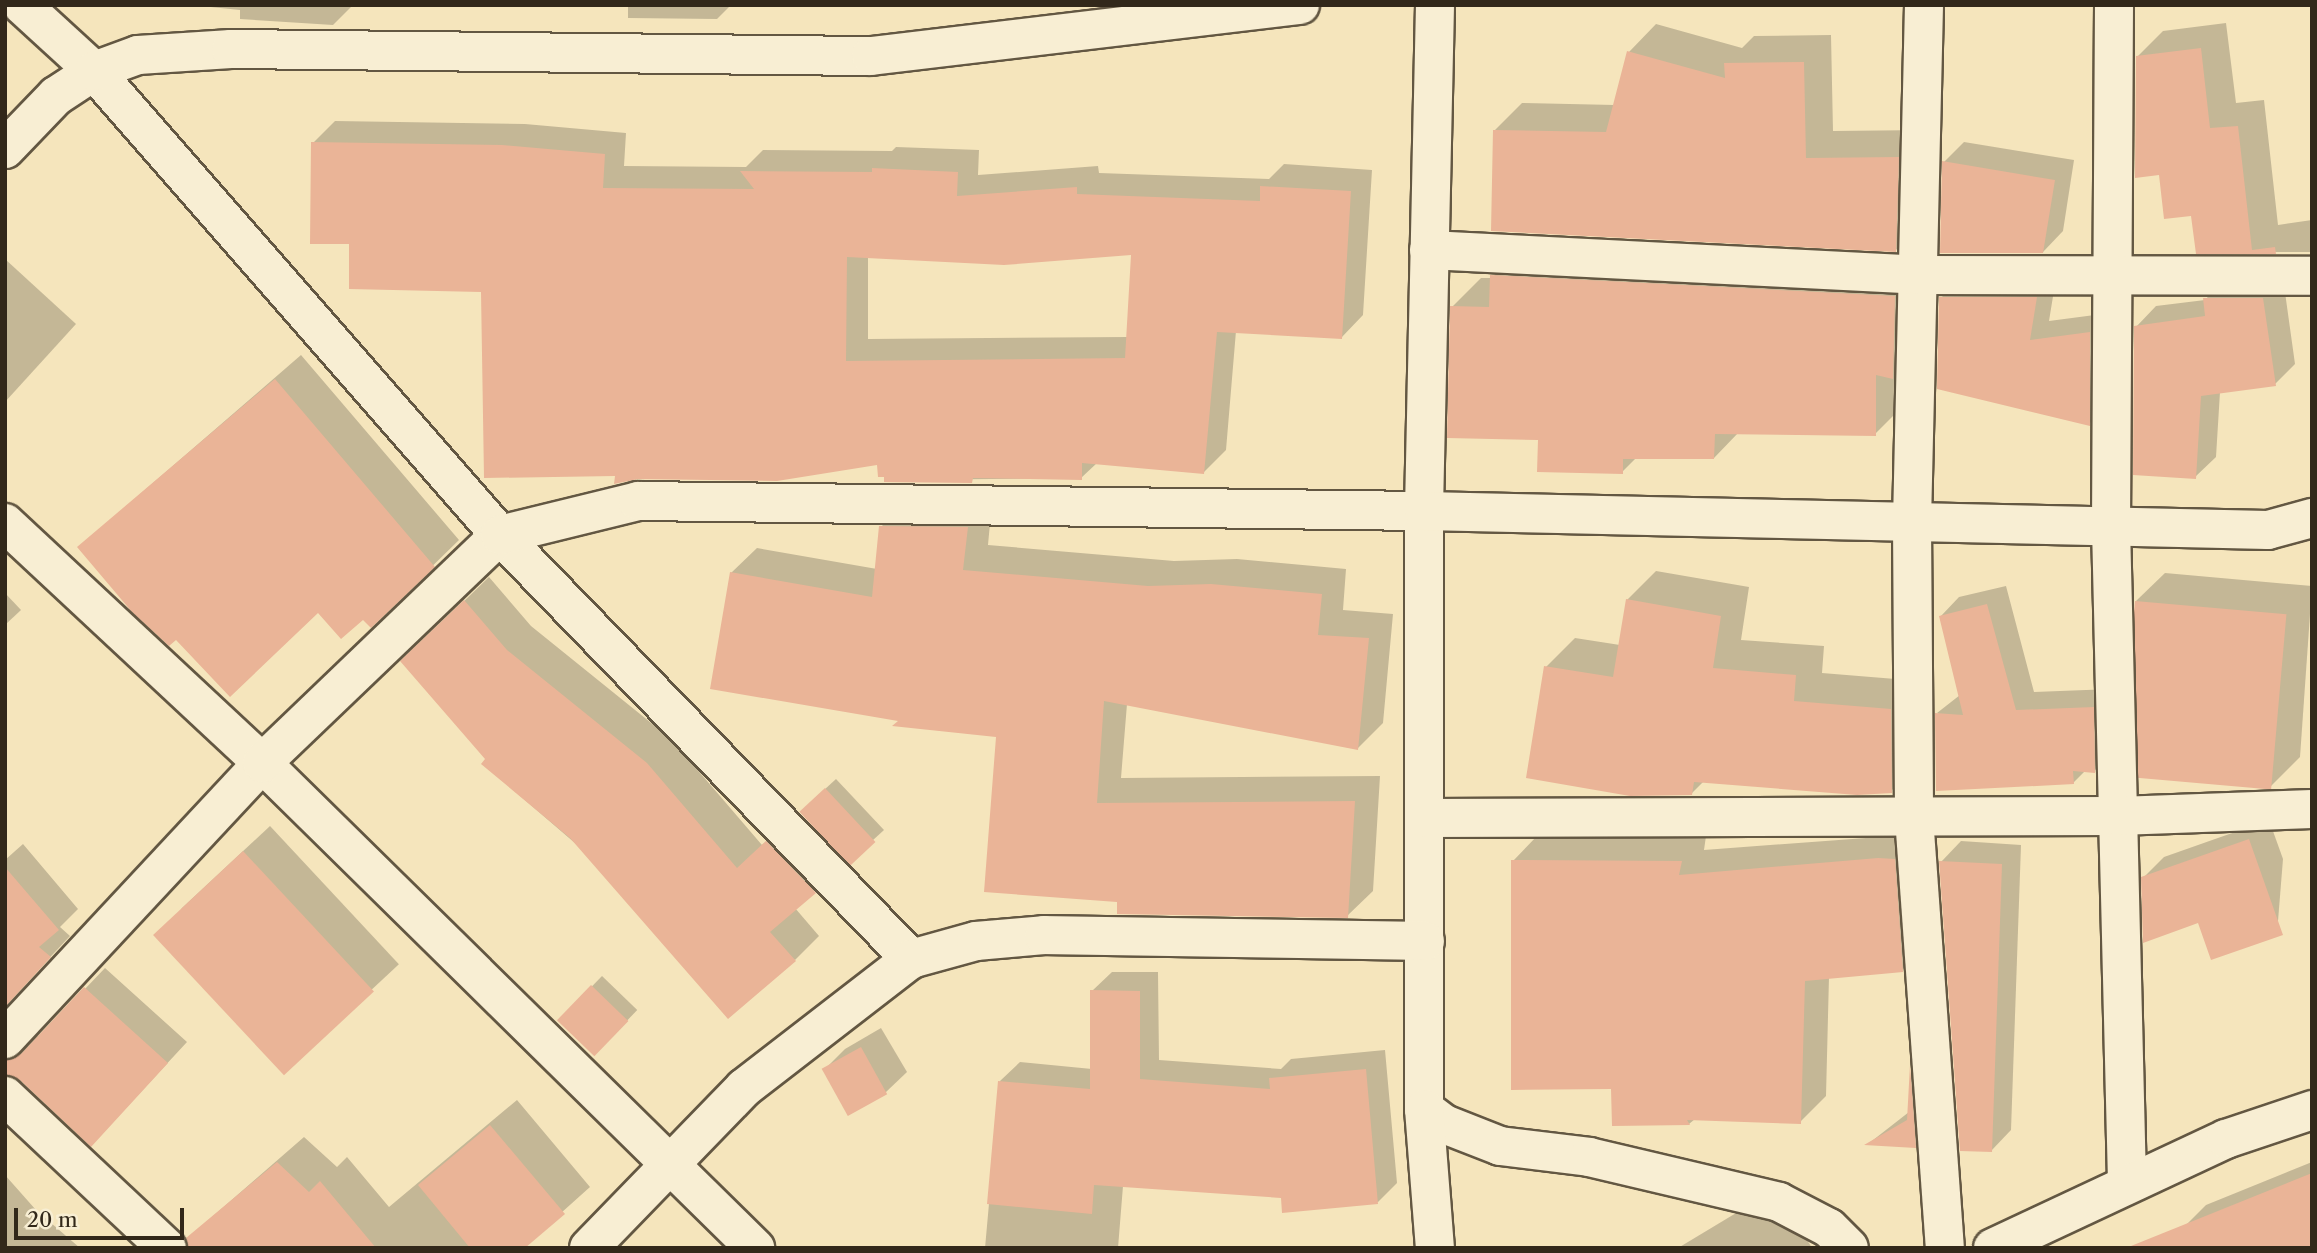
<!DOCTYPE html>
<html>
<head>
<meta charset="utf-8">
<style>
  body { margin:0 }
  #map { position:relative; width:2317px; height:1253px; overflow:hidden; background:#f5e5bc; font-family:"Libre Caslon Text",serif }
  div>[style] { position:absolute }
  .shadow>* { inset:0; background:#0003; transform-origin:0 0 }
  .building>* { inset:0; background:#eab497; transform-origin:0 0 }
  .roads { filter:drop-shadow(2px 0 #635742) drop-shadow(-2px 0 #635742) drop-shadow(0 2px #635742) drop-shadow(0 -2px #635742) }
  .street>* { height:38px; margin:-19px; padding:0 19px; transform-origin:19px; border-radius:19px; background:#f8eed3 }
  span { translate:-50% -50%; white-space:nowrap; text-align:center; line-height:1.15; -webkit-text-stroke:6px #f8eed3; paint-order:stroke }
  .frame { position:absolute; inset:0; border:7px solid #32281a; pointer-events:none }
  .scale { position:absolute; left:14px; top:1208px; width:170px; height:32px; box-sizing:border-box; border:4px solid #32281a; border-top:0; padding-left:9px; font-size:21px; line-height:24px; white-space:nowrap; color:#32281a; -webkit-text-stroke:5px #f8eed3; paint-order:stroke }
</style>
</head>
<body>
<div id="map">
  <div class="shadow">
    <div style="clip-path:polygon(191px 5px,353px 5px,333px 25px,240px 19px,240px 10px)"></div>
    <div style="clip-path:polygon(628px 5px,731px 5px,717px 19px,628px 18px)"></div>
    <div style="clip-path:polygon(2226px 23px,2236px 103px,2264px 100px,2278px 225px,2312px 220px,2312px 252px,2198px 252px,2193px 214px,2161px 173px,2137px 57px,2163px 31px)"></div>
    <div style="clip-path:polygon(1656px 24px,1742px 48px,1754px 36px,1831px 35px,1833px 131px,1926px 130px,1923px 222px,1896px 250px,1495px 130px,1522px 103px,1615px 105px,1629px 52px)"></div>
    <div style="clip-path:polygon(evenodd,335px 121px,525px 124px,626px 133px,624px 166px,746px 167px,763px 150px,892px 151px,896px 147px,979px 150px,978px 175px,1098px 166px,1099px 173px,1269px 179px,1284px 164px,1372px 170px,1363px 315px,1341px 338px,1236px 331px,1226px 450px,1204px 472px,1097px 463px,1081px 478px,886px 480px,879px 463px,617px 475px,483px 290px,350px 243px,313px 143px,335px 121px,1133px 254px,1128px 337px,868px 339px,868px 257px,1133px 254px)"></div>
    <div style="clip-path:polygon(1964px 142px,2074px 160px,2063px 231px,2043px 252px,1944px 162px)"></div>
    <div style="clip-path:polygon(1521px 247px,1924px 267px,1904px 405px,1875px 434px,1739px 432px,1714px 458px,1637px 457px,1622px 472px,1540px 438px,1452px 307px,1481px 278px,1492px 278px)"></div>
    <div style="clip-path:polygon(5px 259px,76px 324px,5px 402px)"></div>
    <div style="clip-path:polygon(1961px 277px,2056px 278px,2049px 321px,2110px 313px,2109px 404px,2089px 424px,1941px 298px)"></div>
    <div style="clip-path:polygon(2225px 278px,2283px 278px,2295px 364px,2275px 384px,2220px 392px,2216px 457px,2195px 477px,2136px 327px,2156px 306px,2205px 300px)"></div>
    <div style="clip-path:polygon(301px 355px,459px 540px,371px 626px,363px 617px,318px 610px,176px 638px,79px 547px)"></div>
    <div style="clip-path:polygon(906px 501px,992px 502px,988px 545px,1174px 561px,1237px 559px,1346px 569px,1343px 610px,1393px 614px,1383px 723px,1358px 748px,1127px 704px,1121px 778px,1380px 776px,1373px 891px,1347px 916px,1119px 901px,998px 736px,902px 720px,731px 573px,757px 548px,877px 569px,881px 527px)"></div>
    <div style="clip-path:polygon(1656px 571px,1749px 587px,1741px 640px,1824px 646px,1822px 673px,1920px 681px,1920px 762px,1891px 791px,1704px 781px,1691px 794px,1546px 667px,1575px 638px,1620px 645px,1627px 600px)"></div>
    <div style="clip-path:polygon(2165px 573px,2312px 586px,2300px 757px,2271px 786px,2136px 601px)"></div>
    <div style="clip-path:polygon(489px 577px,531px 626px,671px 739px,762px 845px,792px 818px,839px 867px,795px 908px,819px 936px,795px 960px,590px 856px,483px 764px,487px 759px,427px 637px)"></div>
    <div style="clip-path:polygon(2006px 586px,2034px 692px,2112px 689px,2113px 753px,2094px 771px,2085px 771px,2073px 783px,1937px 713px,1960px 695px,1941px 616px,1959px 597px)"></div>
    <div style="clip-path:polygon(5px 593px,21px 610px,5px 625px)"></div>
    <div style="clip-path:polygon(836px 779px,884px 830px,849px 862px,811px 802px)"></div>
    <div style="clip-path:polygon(2269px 820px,2283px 859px,2278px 921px,2257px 942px,2199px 921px,2143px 878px,2164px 857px)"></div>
    <div style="left:270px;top:826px;width:189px;height:121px;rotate:47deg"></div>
    <div style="clip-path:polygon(1920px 834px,1928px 944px,1902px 970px,1829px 977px,1826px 1096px,1800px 1122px,1695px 1119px,1689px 1124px,1614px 1124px,1613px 1087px,1513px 861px,1538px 835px,1706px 836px,1704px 850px)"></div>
    <div style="clip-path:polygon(1961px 841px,2021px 845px,2011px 1130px,1991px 1151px,1941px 862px)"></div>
    <div style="clip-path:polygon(23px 844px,78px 909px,60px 927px,70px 936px,8px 1002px,5px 1016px,5px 860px)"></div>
    <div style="clip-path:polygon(105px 968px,187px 1042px,111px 1124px,5px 1074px,5px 1027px,22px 1041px,41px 1035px)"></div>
    <div style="clip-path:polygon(1112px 972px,1158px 972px,1159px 1060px,1281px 1069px,1291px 1059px,1385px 1050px,1397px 1183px,1378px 1202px,1123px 1186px,1118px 1248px,985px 1248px,1000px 1081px,1020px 1062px,1092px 1069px,1092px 991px)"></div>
    <div style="left:602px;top:976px;width:49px;height:62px;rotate:44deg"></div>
    <div style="clip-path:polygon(881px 1028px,907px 1072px,886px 1092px,850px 1114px,825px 1069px,845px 1049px)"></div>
    <div style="clip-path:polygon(1930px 1048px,1936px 1126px,1915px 1146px,1868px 1144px,1909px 1112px,1912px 1066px)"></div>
    <div style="clip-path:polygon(517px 1100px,590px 1187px,522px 1248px,209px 1248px,196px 1231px,304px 1137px,337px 1167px,347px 1157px,389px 1207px)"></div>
    <div style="clip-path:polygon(2312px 1162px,2312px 1248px,2186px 1225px,2206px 1205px)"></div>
    <div style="clip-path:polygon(5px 1175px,36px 1210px,80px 1248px,5px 1248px)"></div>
    <div style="clip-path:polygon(1776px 1189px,1812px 1248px,1678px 1248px)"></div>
  </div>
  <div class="building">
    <div style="clip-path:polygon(2201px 48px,2210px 128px,2238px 126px,2252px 250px,2275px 247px,2276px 254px,2196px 254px,2191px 216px,2164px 219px,2159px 175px,2135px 178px,2136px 56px)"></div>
    <div style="clip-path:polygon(1627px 51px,1725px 78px,1724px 63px,1804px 62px,1806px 158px,1899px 157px,1896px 252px,1491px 231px,1493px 130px,1606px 132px)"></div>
    <div style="clip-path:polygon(evenodd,311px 142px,502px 145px,605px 154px,603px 188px,754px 189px,740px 171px,872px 172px,872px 168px,958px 172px,957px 196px,1077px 187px,1077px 194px,1260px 201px,1260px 186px,1351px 191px,1342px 339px,1217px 332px,1204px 474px,1082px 463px,1082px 480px,973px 478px,972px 483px,884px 482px,884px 477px,878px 477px,877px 465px,777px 481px,638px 479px,614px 484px,615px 476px,484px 478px,481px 292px,349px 289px,349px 244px,310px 244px,311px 142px,1131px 255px,1125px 358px,846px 361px,847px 257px,1004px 265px,1131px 255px)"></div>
    <div style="clip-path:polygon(1942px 161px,2055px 180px,2043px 253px,1940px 253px)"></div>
    <div style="clip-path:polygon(1490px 275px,1895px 296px,1893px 379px,1876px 375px,1876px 436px,1715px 434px,1714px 459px,1623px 459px,1623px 474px,1537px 472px,1538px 440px,1447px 438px,1450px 306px,1489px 307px)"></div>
    <div style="clip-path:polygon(1939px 297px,2037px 297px,2030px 340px,2090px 332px,2090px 426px,1937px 389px)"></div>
    <div style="clip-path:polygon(2203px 298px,2263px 298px,2276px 386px,2201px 396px,2196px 479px,2133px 475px,2134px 326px,2205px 316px)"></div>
    <div style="clip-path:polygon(275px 379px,435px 567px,371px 628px,363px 620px,341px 639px,318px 613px,230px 697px,176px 640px,169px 646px,132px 612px,77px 547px)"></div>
    <div style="clip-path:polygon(879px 526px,968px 527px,963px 570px,1148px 586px,1211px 584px,1322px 594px,1318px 635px,1369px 638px,1358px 750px,1104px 701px,1097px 803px,1355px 801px,1348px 918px,1117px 914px,1117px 902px,984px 892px,996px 737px,892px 726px,898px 721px,710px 689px,730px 572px,872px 597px)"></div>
    <div style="clip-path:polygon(1626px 599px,1721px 616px,1713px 668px,1796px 675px,1794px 701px,1891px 709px,1892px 793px,1857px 795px,1694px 782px,1692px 795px,1630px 796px,1526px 778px,1544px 666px,1613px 677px)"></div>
    <div style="clip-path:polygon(464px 600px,507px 650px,647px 763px,737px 868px,766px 841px,816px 893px,770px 932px,796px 961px,728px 1019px,570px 838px,481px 764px,485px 759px,400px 661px)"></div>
    <div style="left:2135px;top:601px;width:152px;height:176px;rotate:5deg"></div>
    <div style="clip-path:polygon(1987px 604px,2016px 710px,2094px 707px,2095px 773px,2073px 771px,2074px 784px,1936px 791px,1935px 713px,1963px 715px,1939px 616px)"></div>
    <div style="left:825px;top:788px;width:74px;height:35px;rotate:47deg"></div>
    <div style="clip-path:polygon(2249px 839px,2283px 935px,2211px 960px,2198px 923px,2143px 943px,2141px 877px)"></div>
    <div style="left:243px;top:851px;width:192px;height:123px;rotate:47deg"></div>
    <div style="clip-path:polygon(1878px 858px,1895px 859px,1903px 972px,1805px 981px,1801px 1124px,1687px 1120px,1690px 1125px,1612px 1126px,1611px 1089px,1511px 1090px,1511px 860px,1682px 861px,1679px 875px)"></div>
    <div style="clip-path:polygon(1939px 861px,2002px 864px,1992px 1152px,1960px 1151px)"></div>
    <div style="clip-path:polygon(5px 867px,59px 930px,39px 947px,51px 957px,5px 1007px)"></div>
    <div style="left:591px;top:985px;width:52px;height:49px;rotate:44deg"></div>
    <div style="clip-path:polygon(84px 987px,168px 1063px,91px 1147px,20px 1080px,5px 1075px,5px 1060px,21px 1054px)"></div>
    <div style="clip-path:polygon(1090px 990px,1140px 991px,1140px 1079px,1270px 1089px,1269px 1078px,1366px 1069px,1378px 1204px,1282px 1213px,1281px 1198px,1094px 1185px,1092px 1214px,987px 1204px,998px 1081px,1090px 1089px)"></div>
    <div style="left:861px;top:1047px;width:54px;height:45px;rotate:61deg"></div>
    <div style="clip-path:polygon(1910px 1065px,1916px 1148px,1864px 1145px,1907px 1120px)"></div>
    <div style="clip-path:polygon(490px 1125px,565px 1214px,525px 1248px,470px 1248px,418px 1185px)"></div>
    <div style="clip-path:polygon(277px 1162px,309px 1192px,320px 1181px,376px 1248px,188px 1248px,186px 1238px)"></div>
    <div style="clip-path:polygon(2312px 1173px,2312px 1248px,2132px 1248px,2131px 1246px)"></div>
  </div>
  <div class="roads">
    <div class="street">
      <div style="left:22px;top:5px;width:98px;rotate:42.5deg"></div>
      <div style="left:94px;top:71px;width:617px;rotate:48.81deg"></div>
      <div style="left:500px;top:535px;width:591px;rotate:45.89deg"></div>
      <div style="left:1435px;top:5px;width:506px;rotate:91.25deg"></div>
      <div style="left:1424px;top:511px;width:598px;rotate:90deg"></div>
      <div style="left:1424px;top:1109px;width:25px;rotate:37deg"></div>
      <div style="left:1444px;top:1124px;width:60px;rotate:21.4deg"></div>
      <div style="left:1500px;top:1146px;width:90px;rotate:7deg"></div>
      <div style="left:1589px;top:1157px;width:195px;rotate:13.3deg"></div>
      <div style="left:1779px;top:1202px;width:56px;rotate:27.5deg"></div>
      <div style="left:1829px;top:1228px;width:28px;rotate:45deg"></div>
      <div style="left:1924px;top:5px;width:518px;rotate:91.33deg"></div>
      <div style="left:1912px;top:523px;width:294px;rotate:89.6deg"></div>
      <div style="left:1914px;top:817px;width:432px;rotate:85.9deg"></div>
      <div style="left:2114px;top:5px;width:522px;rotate:90.33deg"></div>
      <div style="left:2111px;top:527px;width:655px;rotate:88.6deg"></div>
      <div style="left:5px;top:149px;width:74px;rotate:-46.1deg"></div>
      <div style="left:56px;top:96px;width:45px;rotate:-33.3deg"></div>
      <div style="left:94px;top:71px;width:47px;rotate:-20deg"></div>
      <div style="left:138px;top:55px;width:93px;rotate:-3.7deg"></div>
      <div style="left:231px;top:49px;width:640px;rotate:0.63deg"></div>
      <div style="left:871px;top:56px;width:432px;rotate:-6.8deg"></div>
      <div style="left:1429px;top:250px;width:490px;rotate:2.9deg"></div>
      <div style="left:1918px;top:275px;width:394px;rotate:0.1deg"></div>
      <div style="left:5px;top:523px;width:352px;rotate:43deg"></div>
      <div style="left:262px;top:763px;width:692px;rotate:44.53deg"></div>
      <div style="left:1425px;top:818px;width:693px;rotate:-0.17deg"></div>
      <div style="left:2118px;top:816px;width:194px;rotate:-2.1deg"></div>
      <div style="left:5px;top:1039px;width:377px;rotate:-47deg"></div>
      <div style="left:262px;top:763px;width:330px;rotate:-43.8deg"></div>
      <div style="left:500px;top:535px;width:142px;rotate:-13.8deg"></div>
      <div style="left:638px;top:501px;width:786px;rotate:0.73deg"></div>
      <div style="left:1424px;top:511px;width:844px;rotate:1.29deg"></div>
      <div style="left:2268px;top:530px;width:46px;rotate:-15.3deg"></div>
      <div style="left:5px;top:1096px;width:222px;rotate:43.2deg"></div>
      <div style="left:1424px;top:1109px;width:139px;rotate:85.5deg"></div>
      <div style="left:589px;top:1248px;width:223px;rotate:-45.9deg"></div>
      <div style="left:744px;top:1088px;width:211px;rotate:-37.7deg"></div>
      <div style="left:911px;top:959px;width:67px;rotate:-15.5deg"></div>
      <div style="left:976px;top:941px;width:68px;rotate:-5deg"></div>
      <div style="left:1044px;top:935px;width:381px;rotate:0.9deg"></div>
      <div style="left:1993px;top:1248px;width:257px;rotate:-25.1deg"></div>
      <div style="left:2226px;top:1139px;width:91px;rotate:-18.6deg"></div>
    </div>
  </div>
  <div class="frame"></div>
  <div class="scale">20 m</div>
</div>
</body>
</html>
